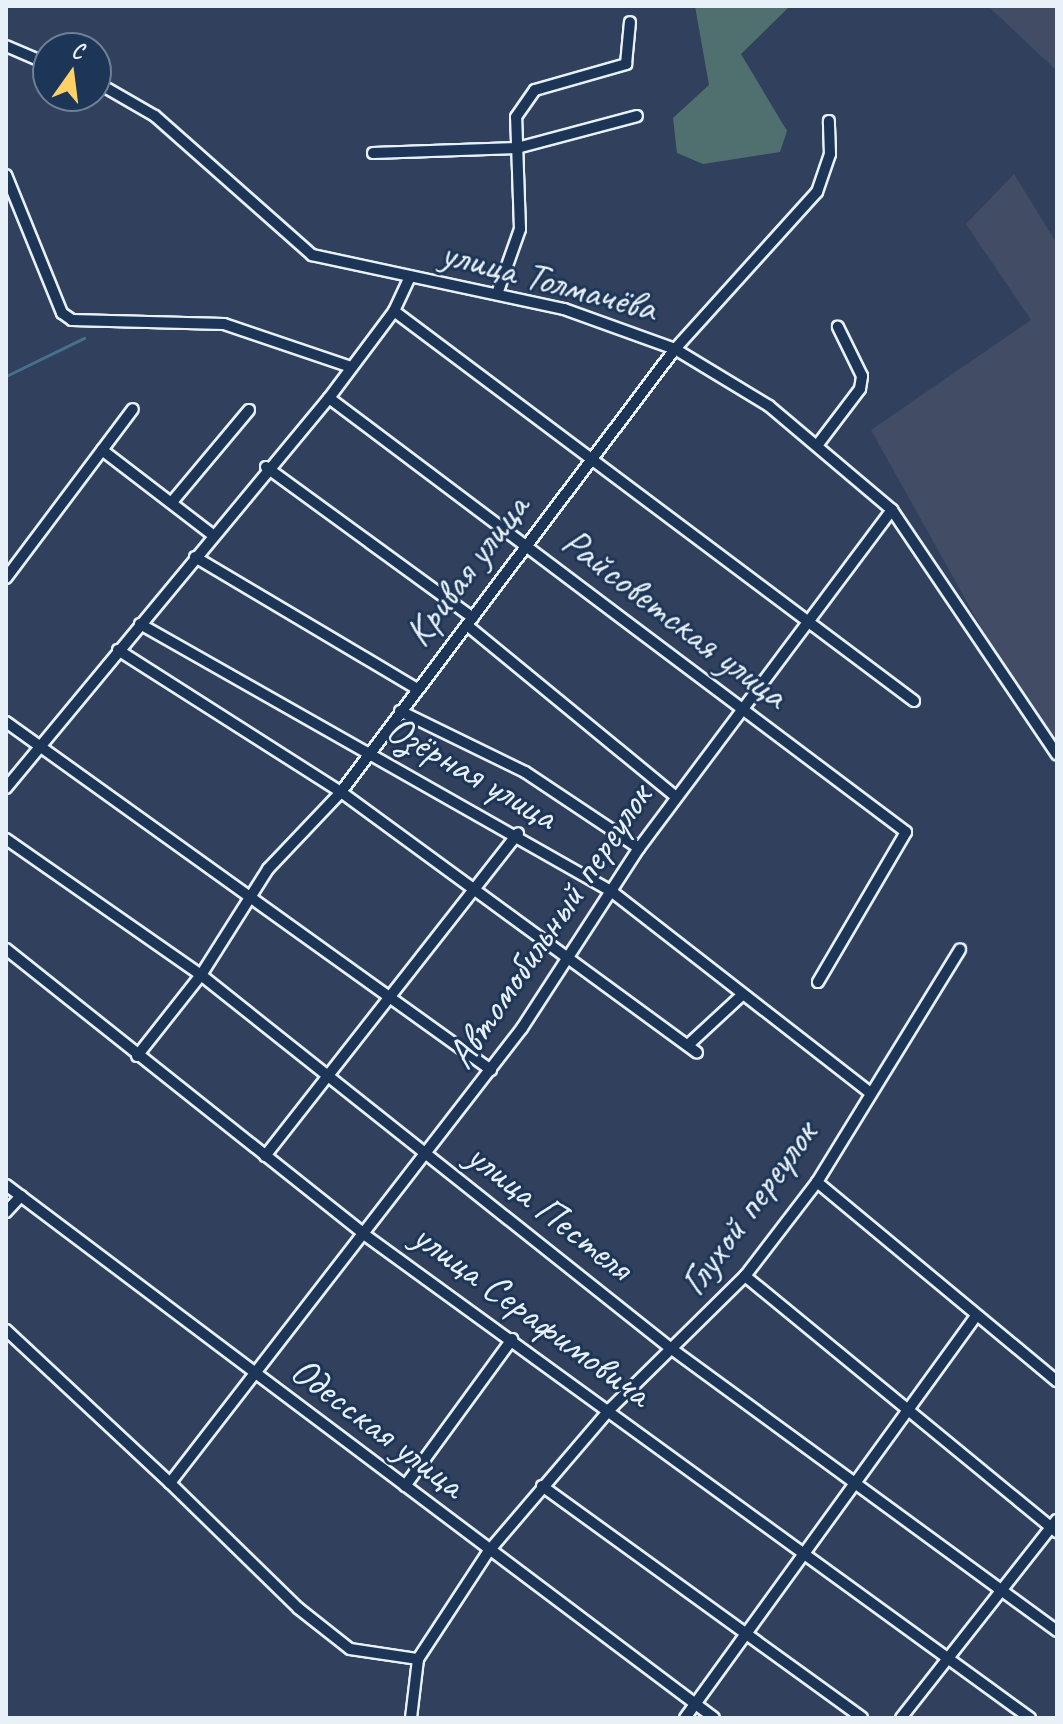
<!DOCTYPE html>
<html>
<head>
<meta charset="utf-8">
<style>
  body { margin:0 }
  #map { position:relative; width:1063px; height:1724px; overflow:hidden; background:#31415d; font-family:Caveat,sans-serif }
  div>[style] { position:absolute }
  .built>* { inset:0; background:#424c65 }
  .green>* { inset:0; background:#507070 }
  .stream>* { height:3px; margin:-1.5px; padding:0 1.5px; transform-origin:1.5px; border-radius:1.5px; background:#46708d }
  .roads { filter:drop-shadow(2px 0 #e8f1f8) drop-shadow(-2px 0 #e8f1f8) drop-shadow(0 2px #e8f1f8) drop-shadow(0 -2px #e8f1f8) }
  .minor>* { height:10px; margin:-5px; padding:0 5px; transform-origin:5px; border-radius:5px; background:#1d3557 }
  span { translate:-50% -50%; white-space:nowrap; text-align:center; line-height:1.15; -webkit-text-stroke:6px #1d3557; paint-order:stroke }
  .street-label { font-size:40px; color:#e8f1f8 }
  .frame { position:absolute; inset:0; border:8px solid #e8f1f8; pointer-events:none }
  .north { position:absolute; left:32px; top:32px; width:80px; height:80px; box-sizing:border-box; background:#1d3557; border:2px solid #6e8097; border-radius:50%; rotate:14deg; font-size:22px; font-weight:700; line-height:32px; text-align:center; color:#e8f1f8 }
  .north::after { content:''; display:block; margin:auto; width:28px; height:36px; background:#ffd166; clip-path:polygon(50% 0,100% 100%,50% 72%,0 100%) }
</style>
</head>
<body>
<div id="map">
  <div class="built">
    <div style="clip-path:polygon(988px 6px,1057px 6px,1057px 71px)"></div>
    <div style="clip-path:polygon(1014px 174px,1057px 244px,1057px 744px,1005px 670px,871px 430px,1031px 320px,966px 224px)"></div>
  </div>
  <div class="green">
    <div style="clip-path:polygon(695px 6px,790px 6px,741px 54px,787px 131px,780px 152px,703px 164px,677px 153px,673px 118px,709px 85px)"></div>
  </div>
  <div class="stream">
    <div style="left:6px;top:376px;width:87px;rotate:-26deg"></div>
  </div>
  <div class="roads">
    <div class="minor">
      <div style="left:6px;top:46px;width:46px;rotate:23.2deg"></div>
      <div style="left:96px;top:82px;width:68px;rotate:30deg"></div>
      <div style="left:155px;top:116px;width:210px;rotate:41.5deg"></div>
      <div style="left:312px;top:255px;width:258px;rotate:12.1deg"></div>
      <div style="left:564px;top:309px;width:118px;rotate:19.8deg"></div>
      <div style="left:675px;top:349px;width:110px;rotate:31.2deg"></div>
      <div style="left:769px;top:406px;width:161px;rotate:40.2deg"></div>
      <div style="left:892px;top:510px;width:295px;rotate:56deg"></div>
      <div style="left:373px;top:153px;width:144px;rotate:-2deg"></div>
      <div style="left:517px;top:148px;width:124px;rotate:-14.9deg"></div>
      <div style="left:6px;top:175px;width:149px;rotate:67.9deg"></div>
      <div style="left:62px;top:313px;width:12px;rotate:35deg"></div>
      <div style="left:72px;top:320px;width:152px;rotate:1.5deg"></div>
      <div style="left:224px;top:324px;width:134px;rotate:18.7deg"></div>
      <div style="left:497px;top:294px;width:69px;rotate:-70.5deg"></div>
      <div style="left:520px;top:229px;width:112px;rotate:-92deg"></div>
      <div style="left:516px;top:117px;width:33px;rotate:-55deg"></div>
      <div style="left:535px;top:90px;width:95px;rotate:-15.9deg"></div>
      <div style="left:626px;top:64px;width:42px;rotate:-84.6deg"></div>
      <div style="left:394px;top:311px;width:650px;rotate:36.87deg"></div>
      <div style="left:329px;top:398px;width:722px;rotate:36.95deg"></div>
      <div style="left:906px;top:832px;width:174px;rotate:120.4deg"></div>
      <div style="left:819px;top:443px;width:68px;rotate:-52.8deg"></div>
      <div style="left:860px;top:389px;width:13px;rotate:-81deg"></div>
      <div style="left:862px;top:376px;width:55px;rotate:-116.1deg"></div>
      <div style="left:102px;top:450px;width:136px;rotate:37.5deg"></div>
      <div style="left:266px;top:467px;width:256px;rotate:36.1deg"></div>
      <div style="left:172px;top:502px;width:120px;rotate:-50.1deg"></div>
      <div style="left:195px;top:557px;width:258px;rotate:30.7deg"></div>
      <div style="left:6px;top:578px;width:211px;rotate:-53.1deg"></div>
      <div style="left:140px;top:624px;width:541px;rotate:29.55deg"></div>
      <div style="left:611px;top:891px;width:326px;rotate:37.9deg"></div>
      <div style="left:468px;top:626px;width:269px;rotate:39.4deg"></div>
      <div style="left:118px;top:650px;width:264px;rotate:32.5deg"></div>
      <div style="left:341px;top:792px;width:441px;rotate:36.2deg"></div>
      <div style="left:400px;top:711px;width:139px;rotate:26deg"></div>
      <div style="left:525px;top:772px;width:137px;rotate:33.7deg"></div>
      <div style="left:6px;top:722px;width:597px;rotate:35.66deg"></div>
      <div style="left:6px;top:788px;width:506px;rotate:-50.37deg"></div>
      <div style="left:329px;top:398px;width:109px;rotate:-53.2deg"></div>
      <div style="left:394px;top:311px;width:38px;rotate:-65deg"></div>
      <div style="left:6px;top:839px;width:238px;rotate:34.9deg"></div>
      <div style="left:201px;top:975px;width:598px;rotate:38.48deg"></div>
      <div style="left:669px;top:1347px;width:481px;rotate:36.2deg"></div>
      <div style="left:6px;top:949px;width:459px;rotate:38.5deg"></div>
      <div style="left:365px;top:1235px;width:822px;rotate:35.99deg"></div>
      <div style="left:688px;top:1045px;width:72px;rotate:-42.8deg"></div>
      <div style="left:137px;top:1056px;width:103px;rotate:-51.7deg"></div>
      <div style="left:201px;top:975px;width:125px;rotate:-57.7deg"></div>
      <div style="left:268px;top:869px;width:106px;rotate:-46.5deg"></div>
      <div style="left:341px;top:792px;width:555px;rotate:-52.99deg"></div>
      <div style="left:675px;top:349px;width:212px;rotate:-47.9deg"></div>
      <div style="left:817px;top:192px;width:40px;rotate:-71.1deg"></div>
      <div style="left:830px;top:154px;width:33px;rotate:-92deg"></div>
      <div style="left:265px;top:1156px;width:410px;rotate:-51.9deg"></div>
      <div style="left:817px;top:1182px;width:312px;rotate:39.7deg"></div>
      <div style="left:6px;top:1185px;width:886px;rotate:36.97deg"></div>
      <div style="left:6px;top:1212px;width:22px;rotate:-47deg"></div>
      <div style="left:745px;top:1276px;width:404px;rotate:39.4deg"></div>
      <div style="left:6px;top:1330px;width:224px;rotate:43deg"></div>
      <div style="left:170px;top:1483px;width:575px;rotate:-52.27deg"></div>
      <div style="left:522px;top:1028px;width:215px;rotate:-57deg"></div>
      <div style="left:639px;top:848px;width:422px;rotate:-53.2deg"></div>
      <div style="left:170px;top:1483px;width:179px;rotate:44.3deg"></div>
      <div style="left:298px;top:1608px;width:66px;rotate:38.3deg"></div>
      <div style="left:350px;top:1649px;width:69px;rotate:8.4deg"></div>
      <div style="left:405px;top:1486px;width:182px;rotate:-53.9deg"></div>
      <div style="left:542px;top:1486px;width:395px;rotate:35.9deg"></div>
      <div style="left:411px;top:1718px;width:59px;rotate:-83.2deg"></div>
      <div style="left:418px;top:1659px;width:128px;rotate:-56.8deg"></div>
      <div style="left:488px;top:1552px;width:188px;rotate:-49.5deg"></div>
      <div style="left:610px;top:1409px;width:190px;rotate:-44.6deg"></div>
      <div style="left:745px;top:1276px;width:118px;rotate:-52.5deg"></div>
      <div style="left:817px;top:1182px;width:273px;rotate:-58.4deg"></div>
      <div style="left:685px;top:1718px;width:495px;rotate:-54.1deg"></div>
      <div style="left:901px;top:1718px;width:252px;rotate:-51.8deg"></div>
    </div>
  </div>
  <div class="street-label">
    <span style="left:549px;top:280px;rotate:15deg">улица Толмачёва</span>
    <span style="left:466px;top:570px;rotate:-53deg">Кривая улица</span>
    <span style="left:675px;top:618px;rotate:37deg">Райсоветская улица</span>
    <span style="left:472px;top:772px;rotate:30deg">Озёрная улица</span>
    <span style="left:549px;top:926px;rotate:-56deg">Автомобильный переулок</span>
    <span style="left:748px;top:1208px;rotate:-54deg">Глухой переулок</span>
    <span style="left:550px;top:1211px;rotate:38deg">улица Пестеля</span>
    <span style="left:532px;top:1314px;rotate:36deg">улица Серафимовича</span>
    <span style="left:378px;top:1427px;rotate:37deg">Одесская улица</span>
  </div>
  <div class="frame"></div>
  <div class="north">С</div>
</div>
</body>
</html>
